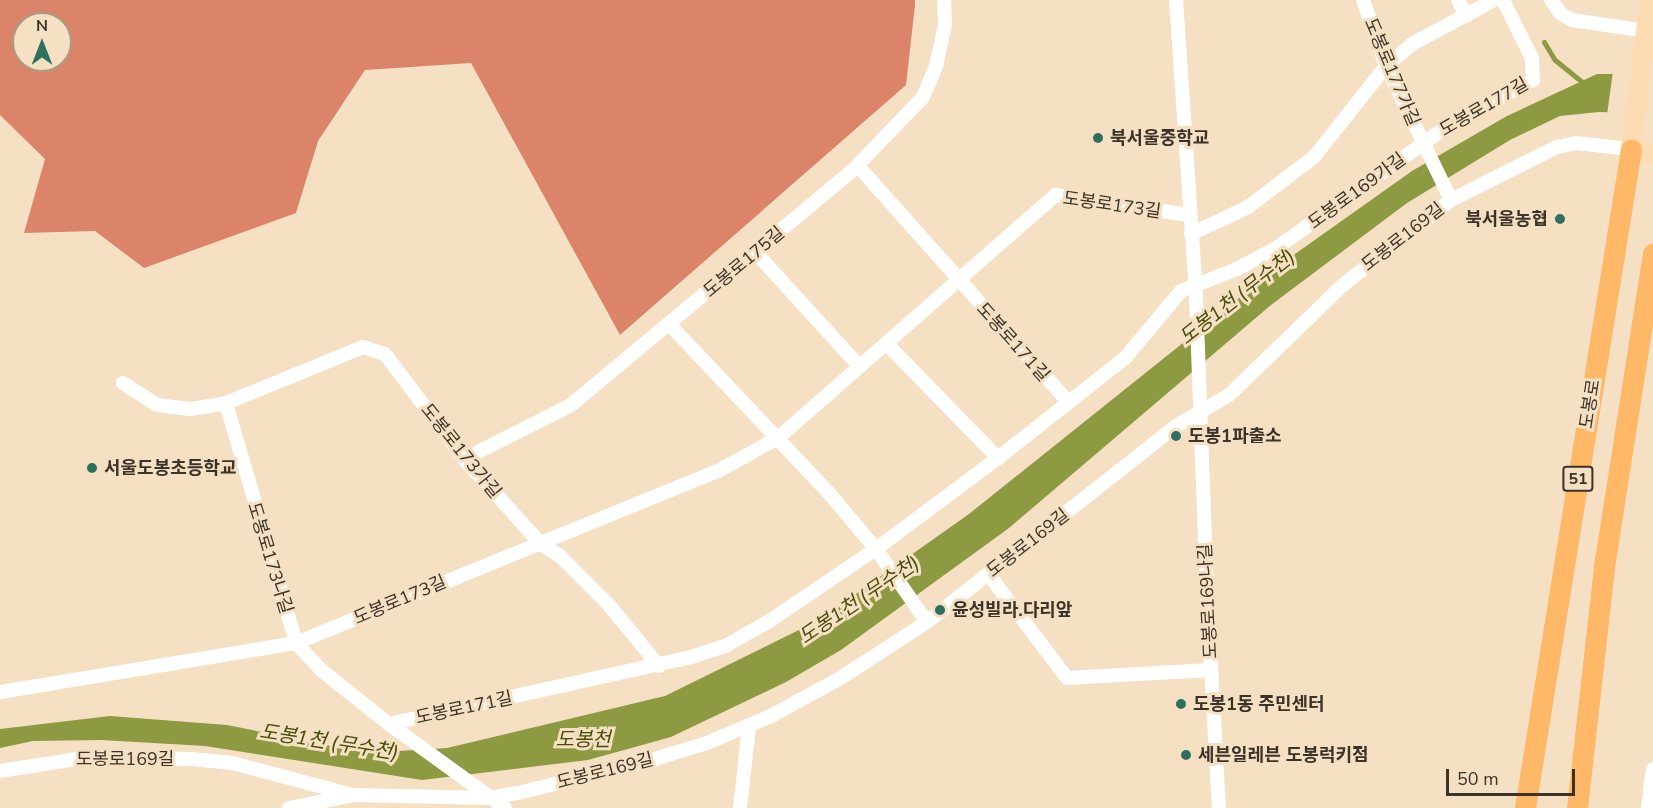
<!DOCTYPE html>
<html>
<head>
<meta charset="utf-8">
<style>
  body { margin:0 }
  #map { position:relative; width:1653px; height:808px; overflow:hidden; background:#f5e0c3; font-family:"Nunito Sans","Noto Sans KR",sans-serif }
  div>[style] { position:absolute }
  .forest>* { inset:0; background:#db8469 }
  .water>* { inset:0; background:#8e9a41 }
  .pier>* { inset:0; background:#f5e0c3 }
  .stream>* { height:5px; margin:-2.5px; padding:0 2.5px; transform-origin:2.5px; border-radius:2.5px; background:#8e9a41 }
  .minor>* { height:14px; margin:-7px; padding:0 7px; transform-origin:7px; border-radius:7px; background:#fff }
  .secondary>* { height:20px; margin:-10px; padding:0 10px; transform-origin:10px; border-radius:10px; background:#fedcb3 }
  .primary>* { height:21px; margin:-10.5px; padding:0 10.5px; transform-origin:10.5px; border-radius:10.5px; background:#feb867 }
  .dots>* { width:16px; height:16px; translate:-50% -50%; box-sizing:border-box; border:3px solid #f5e0c3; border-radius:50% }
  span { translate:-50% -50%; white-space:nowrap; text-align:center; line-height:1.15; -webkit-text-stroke:6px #f5e0c3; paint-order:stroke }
  .shield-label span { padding:2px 4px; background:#f5e0c3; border:2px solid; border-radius:4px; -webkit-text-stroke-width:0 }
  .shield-label { font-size:16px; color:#3b3327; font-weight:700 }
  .street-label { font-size:18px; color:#3b3327 }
  .poi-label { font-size:18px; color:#3b3327; font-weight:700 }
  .left { translate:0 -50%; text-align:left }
  .right { translate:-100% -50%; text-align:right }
  .water-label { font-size:20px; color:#464e09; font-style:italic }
  .north { position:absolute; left:12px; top:12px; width:60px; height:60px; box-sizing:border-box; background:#f5e0c3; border:2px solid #ab9b85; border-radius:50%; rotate:0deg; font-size:16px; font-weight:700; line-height:24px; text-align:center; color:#3b3327 }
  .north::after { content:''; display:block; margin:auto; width:21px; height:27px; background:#2e7060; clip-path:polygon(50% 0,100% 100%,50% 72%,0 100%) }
  .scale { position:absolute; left:1446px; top:769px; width:129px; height:27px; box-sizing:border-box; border:3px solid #3b3327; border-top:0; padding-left:8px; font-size:18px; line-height:21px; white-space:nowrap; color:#3b3327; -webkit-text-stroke:4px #f5e0c3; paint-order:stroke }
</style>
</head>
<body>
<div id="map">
  <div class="forest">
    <div style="clip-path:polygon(evenodd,0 0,915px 0,915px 5px,906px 85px,620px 335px,471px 63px,365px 70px,318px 141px,296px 213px,144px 268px,95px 231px,24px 233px,45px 159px,0 115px,0 0,24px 24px,60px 24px,60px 60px,24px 60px,24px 24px)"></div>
  </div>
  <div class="water">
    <div style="clip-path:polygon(1597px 74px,1628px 74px,1653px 114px,1599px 112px,1560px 116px,1510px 140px,1407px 203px,1271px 305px,1009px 528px,841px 650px,786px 682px,671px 737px,588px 760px,422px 780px,205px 746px,101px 740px,33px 741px,0 748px,0 729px,110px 716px,227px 725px,366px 753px,447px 748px,665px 696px,819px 620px,969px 514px,1288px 259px,1412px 171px,1507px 116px)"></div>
  </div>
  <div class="pier">
    <div style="clip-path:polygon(1613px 71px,1653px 75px,1653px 117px,1607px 115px)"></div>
  </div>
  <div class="stream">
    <div style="left:1544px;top:42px;width:21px;rotate:59deg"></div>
    <div style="left:1555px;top:60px;width:36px;rotate:39deg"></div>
  </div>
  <div class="minor">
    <div style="left:1176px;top:0;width:296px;rotate:86.1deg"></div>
    <div style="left:1196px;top:295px;width:300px;rotate:87.9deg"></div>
    <div style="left:1207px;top:595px;width:213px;rotate:86.8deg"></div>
    <div style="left:1363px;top:0;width:70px;rotate:70.8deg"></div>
    <div style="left:1386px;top:66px;width:149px;rotate:64.1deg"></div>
    <div style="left:1458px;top:0;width:18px;rotate:63deg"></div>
    <div style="left:1551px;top:0;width:16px;rotate:55deg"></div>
    <div style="left:1560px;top:13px;width:14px;rotate:30deg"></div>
    <div style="left:1572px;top:20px;width:76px;rotate:8.3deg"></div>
    <div style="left:858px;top:166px;width:317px;rotate:48.3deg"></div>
    <div style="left:1191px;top:234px;width:63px;rotate:-25.3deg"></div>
    <div style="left:1248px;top:207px;width:83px;rotate:-37.1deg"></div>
    <div style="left:1314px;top:157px;width:116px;rotate:-51.6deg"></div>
    <div style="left:1386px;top:66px;width:34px;rotate:-40deg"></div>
    <div style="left:1412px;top:44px;width:93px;rotate:-28.2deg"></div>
    <div style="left:756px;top:253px;width:154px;rotate:47.6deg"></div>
    <div style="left:670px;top:325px;width:230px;rotate:46.6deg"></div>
    <div style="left:828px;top:492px;width:75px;rotate:49.9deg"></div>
    <div style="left:876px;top:549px;width:89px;rotate:55.1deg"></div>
    <div style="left:886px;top:343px;width:161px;rotate:45.8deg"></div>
    <div style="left:123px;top:383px;width:40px;rotate:32.9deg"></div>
    <div style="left:157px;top:405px;width:33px;rotate:7deg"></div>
    <div style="left:190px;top:409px;width:36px;rotate:-9deg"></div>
    <div style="left:226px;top:403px;width:148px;rotate:-22.2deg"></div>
    <div style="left:363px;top:347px;width:23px;rotate:18deg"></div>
    <div style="left:385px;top:354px;width:131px;rotate:53deg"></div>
    <div style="left:464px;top:459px;width:116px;rotate:47.8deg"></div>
    <div style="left:542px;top:545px;width:21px;rotate:31deg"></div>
    <div style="left:560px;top:556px;width:69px;rotate:45deg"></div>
    <div style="left:609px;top:605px;width:79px;rotate:50.7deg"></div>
    <div style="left:226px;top:403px;width:250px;rotate:73.7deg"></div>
    <div style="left:296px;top:643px;width:37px;rotate:47deg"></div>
    <div style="left:321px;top:670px;width:87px;rotate:38.5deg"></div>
    <div style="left:389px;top:724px;width:309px;rotate:-12.5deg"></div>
    <div style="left:691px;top:657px;width:38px;rotate:-18deg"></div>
    <div style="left:727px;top:645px;width:51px;rotate:-29.6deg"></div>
    <div style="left:771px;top:620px;width:127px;rotate:-34.1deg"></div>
    <div style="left:876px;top:549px;width:152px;rotate:-36.7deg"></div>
    <div style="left:998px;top:458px;width:162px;rotate:-38.2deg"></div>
    <div style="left:1125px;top:358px;width:87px;rotate:-50.1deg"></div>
    <div style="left:1181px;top:291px;width:60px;rotate:-21.4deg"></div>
    <div style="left:1237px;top:269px;width:47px;rotate:-28.2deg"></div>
    <div style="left:1278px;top:247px;width:214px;rotate:-35.5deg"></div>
    <div style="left:1452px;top:123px;width:92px;rotate:-28deg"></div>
    <div style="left:1533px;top:80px;width:22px;rotate:-93deg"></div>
    <div style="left:1532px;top:58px;width:65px;rotate:-116.6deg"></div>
    <div style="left:464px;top:459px;width:120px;rotate:-26.8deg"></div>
    <div style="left:571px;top:405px;width:368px;rotate:-39.8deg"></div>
    <div style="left:854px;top:169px;width:100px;rotate:-46.2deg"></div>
    <div style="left:923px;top:97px;width:34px;rotate:-67deg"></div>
    <div style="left:936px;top:66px;width:42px;rotate:-77.6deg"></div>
    <div style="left:945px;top:25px;width:25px;rotate:-92deg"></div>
    <div style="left:989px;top:575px;width:129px;rotate:52.9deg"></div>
    <div style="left:1067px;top:678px;width:144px;rotate:-3.2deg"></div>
    <div style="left:0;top:692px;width:300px;rotate:-9.4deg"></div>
    <div style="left:296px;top:643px;width:456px;rotate:-22.2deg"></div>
    <div style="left:718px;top:471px;width:68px;rotate:-28.8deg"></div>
    <div style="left:778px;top:438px;width:369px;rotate:-41.2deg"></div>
    <div style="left:1056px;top:195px;width:134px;rotate:8.6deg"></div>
    <div style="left:389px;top:724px;width:143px;rotate:35.9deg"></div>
    <div style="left:0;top:771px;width:89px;rotate:-9deg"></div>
    <div style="left:88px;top:757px;width:104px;rotate:1.1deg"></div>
    <div style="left:192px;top:759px;width:40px;rotate:5.7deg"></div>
    <div style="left:232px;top:763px;width:121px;rotate:14.8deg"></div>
    <div style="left:289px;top:808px;width:66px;rotate:-11.3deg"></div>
    <div style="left:354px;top:795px;width:135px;rotate:1.3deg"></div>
    <div style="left:489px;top:798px;width:29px;rotate:-10deg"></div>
    <div style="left:518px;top:793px;width:141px;rotate:-13.9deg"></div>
    <div style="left:655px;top:759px;width:54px;rotate:-17.1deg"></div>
    <div style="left:707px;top:743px;width:69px;rotate:-22.9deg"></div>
    <div style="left:771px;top:716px;width:77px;rotate:-28.6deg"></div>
    <div style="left:839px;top:679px;width:105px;rotate:-32.9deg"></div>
    <div style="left:927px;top:622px;width:317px;rotate:-38.2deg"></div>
    <div style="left:1176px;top:426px;width:61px;rotate:-30.3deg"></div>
    <div style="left:1229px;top:395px;width:158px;rotate:-44deg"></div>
    <div style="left:1343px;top:285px;width:137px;rotate:-38.2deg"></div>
    <div style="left:1451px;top:200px;width:119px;rotate:-26.6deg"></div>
    <div style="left:1557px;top:147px;width:19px;rotate:-12deg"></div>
    <div style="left:1576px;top:143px;width:55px;rotate:6.2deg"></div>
    <div style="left:740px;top:808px;width:82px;rotate:-83.7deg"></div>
    <div style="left:1648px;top:808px;width:39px;rotate:-83deg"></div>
  </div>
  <div class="secondary">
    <div style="left:1650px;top:0;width:150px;rotate:97.3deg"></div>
    <div style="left:1631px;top:149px;width:23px;rotate:13deg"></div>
  </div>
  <div class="primary">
    <div style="left:1525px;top:808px;width:667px;rotate:-80.86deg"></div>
    <div style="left:1577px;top:808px;width:250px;rotate:-83.6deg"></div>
    <div style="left:1605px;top:560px;width:310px;rotate:-81.1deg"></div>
  </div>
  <div class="dots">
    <div style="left:1098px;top:138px;background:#2e7060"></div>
    <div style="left:1560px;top:219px;background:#2e7060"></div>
    <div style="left:1176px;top:436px;background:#2e7060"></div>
    <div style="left:92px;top:468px;background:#2e7060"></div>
    <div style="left:940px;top:610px;background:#2e7060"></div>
    <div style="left:1181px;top:704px;background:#2e7060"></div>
    <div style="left:1186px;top:755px;background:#2e7060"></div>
  </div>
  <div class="shield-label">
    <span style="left:1578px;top:479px">51</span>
  </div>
  <div class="street-label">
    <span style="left:1392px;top:72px;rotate:67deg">도봉로177가길</span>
    <span style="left:1484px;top:107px;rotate:-30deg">도봉로177길</span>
    <span style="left:1357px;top:191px;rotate:-36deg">도봉로169가길</span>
    <span style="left:1112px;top:205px;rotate:8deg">도봉로173길</span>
    <span style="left:1403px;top:237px;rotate:-38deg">도봉로169길</span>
    <span style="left:744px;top:262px;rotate:-40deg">도봉로175길</span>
    <span style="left:1013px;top:342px;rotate:48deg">도봉로171길</span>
    <span style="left:1590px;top:404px;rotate:-81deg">도봉로</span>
    <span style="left:461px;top:451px;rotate:51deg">도봉로173가길</span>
    <span style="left:1028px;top:543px;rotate:-38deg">도봉로169길</span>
    <span style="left:270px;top:558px;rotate:73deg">도봉로173나길</span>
    <span style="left:400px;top:600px;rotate:-23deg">도봉로173길</span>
    <span style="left:1208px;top:601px;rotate:-93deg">도봉로169나길</span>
    <span style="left:464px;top:708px;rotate:-12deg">도봉로171길</span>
    <span style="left:125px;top:759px">도봉로169길</span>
    <span style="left:605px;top:771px;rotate:-14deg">도봉로169길</span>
  </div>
  <div class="poi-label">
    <span class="left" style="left:1110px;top:138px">북서울중학교</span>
    <span class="right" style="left:1548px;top:219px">북서울농협</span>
    <span class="left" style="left:1188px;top:436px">도봉1파출소</span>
    <span class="left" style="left:104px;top:468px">서울도봉초등학교</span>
    <span class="left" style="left:952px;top:610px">윤성빌라.다리앞</span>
    <span class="left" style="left:1193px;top:704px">도봉1동 주민센터</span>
    <span class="left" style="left:1198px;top:755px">세븐일레븐 도봉럭키점</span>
  </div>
  <div class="water-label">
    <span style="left:1237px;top:297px;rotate:-38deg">도봉1천 (무수천)</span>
    <span style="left:859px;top:600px;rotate:-34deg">도봉1천 (무수천)</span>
    <span style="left:583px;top:739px">도봉천</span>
    <span style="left:329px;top:742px;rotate:9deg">도봉1천 (무수천)</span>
  </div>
  <div class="north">N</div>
  <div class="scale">50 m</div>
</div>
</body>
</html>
